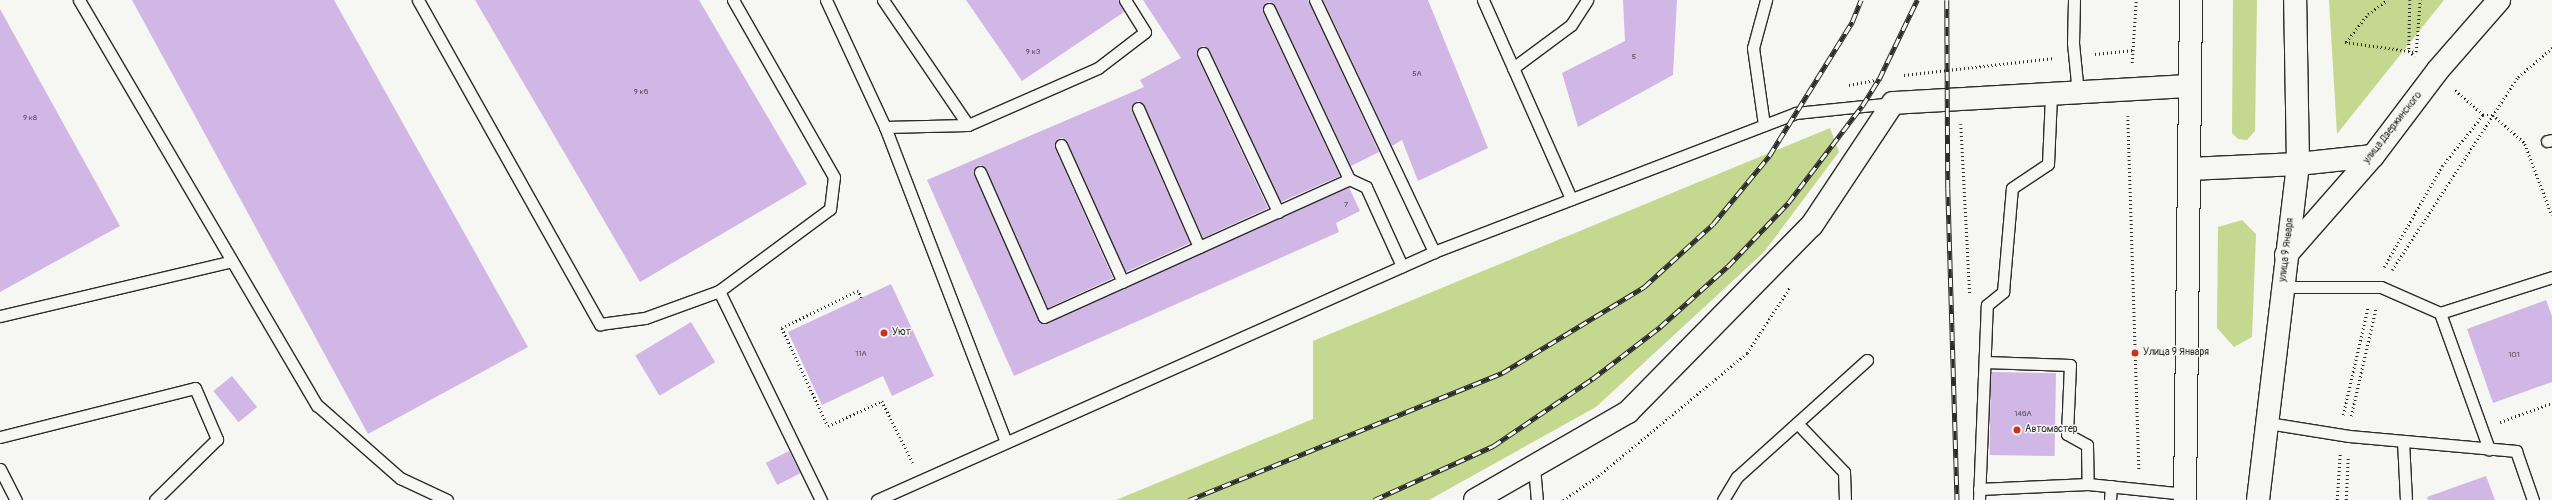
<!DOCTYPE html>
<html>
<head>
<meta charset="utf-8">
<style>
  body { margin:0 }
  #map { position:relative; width:2552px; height:500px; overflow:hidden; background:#f6f6f2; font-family:Pangolin,sans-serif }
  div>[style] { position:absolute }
  .green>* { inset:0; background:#c4d98f }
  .building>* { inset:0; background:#d1b7e5; transform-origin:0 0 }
  .path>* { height:2.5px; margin-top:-1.25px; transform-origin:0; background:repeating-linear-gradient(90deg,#2b2b2b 0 1px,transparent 0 4px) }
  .roads { filter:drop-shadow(1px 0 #2b2b2b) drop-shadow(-1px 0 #2b2b2b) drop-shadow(0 1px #2b2b2b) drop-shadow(0 -1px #2b2b2b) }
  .service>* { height:11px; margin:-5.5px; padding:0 5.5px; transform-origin:5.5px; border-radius:5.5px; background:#f6f6f2 }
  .minor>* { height:22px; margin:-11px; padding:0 11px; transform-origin:11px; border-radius:11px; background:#f6f6f2 }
  .tertiary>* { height:22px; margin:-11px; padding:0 11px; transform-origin:11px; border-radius:11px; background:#f6f6f2 }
  .secondary>* { height:22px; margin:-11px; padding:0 11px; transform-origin:11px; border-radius:11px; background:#f6f6f2 }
  .rail>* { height:4.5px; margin-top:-2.25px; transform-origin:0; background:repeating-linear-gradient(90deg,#f6f6f2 0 9px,#2b2b2b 0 18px); box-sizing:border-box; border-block:1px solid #2b2b2b }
  .dots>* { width:11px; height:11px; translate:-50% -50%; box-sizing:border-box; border:2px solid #f6f6f2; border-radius:50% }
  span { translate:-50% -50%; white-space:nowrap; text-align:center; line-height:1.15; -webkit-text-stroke:3px #f6f6f2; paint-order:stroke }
  .number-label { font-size:8px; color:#544e5a }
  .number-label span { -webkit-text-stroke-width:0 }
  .street-label { font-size:10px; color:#2b2b2b }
  .poi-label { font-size:10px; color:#2b2b2b }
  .left { translate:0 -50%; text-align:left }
</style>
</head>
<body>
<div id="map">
  <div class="green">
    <div style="clip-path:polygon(2233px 0,2257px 0,2255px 131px,2247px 140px,2238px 139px,2232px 133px)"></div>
    <div style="clip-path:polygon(2329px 0,2444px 0,2337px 134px)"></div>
    <div style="clip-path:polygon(1830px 128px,1839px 152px,1764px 252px,1596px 407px,1429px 500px,1116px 500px,1313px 419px,1313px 341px)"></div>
    <div style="clip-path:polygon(2242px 220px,2256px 234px,2252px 337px,2234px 347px,2217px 328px,2218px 227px)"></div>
  </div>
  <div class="building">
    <div style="clip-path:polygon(132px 0,334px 0,528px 347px,368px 434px)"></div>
    <div style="clip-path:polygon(475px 0,699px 0,807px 184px,640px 282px)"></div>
    <div style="clip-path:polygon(966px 0,1118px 0,1124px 12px,1022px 81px)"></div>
    <div style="clip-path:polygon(1143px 0,1308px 0,1379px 152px,1351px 166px,1275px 6px,1270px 2px,1266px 3px,1263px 12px,1340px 176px,1281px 202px,1209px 50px,1204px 46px,1200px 47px,1197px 56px,1268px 208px,1203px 238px,1144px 105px,1139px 101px,1135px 102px,1132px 111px,1190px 243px,1126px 272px,1067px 142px,1062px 138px,1058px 139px,1055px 148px,1113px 278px,1048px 308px,986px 169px,981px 165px,977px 166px,974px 175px,1040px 322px,1047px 323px,1349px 187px,1360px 211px,1336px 223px,1339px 232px,1014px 376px,927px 180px,1144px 87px,1140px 80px,1181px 58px)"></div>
    <div style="clip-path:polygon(1323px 0,1428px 0,1488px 148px,1418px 181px,1402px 140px,1392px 146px)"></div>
    <div style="clip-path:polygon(1623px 0,1677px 0,1673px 75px,1578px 127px,1562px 73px,1625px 41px)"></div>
    <div style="clip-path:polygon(0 9px,120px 226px,0 292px)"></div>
    <div style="clip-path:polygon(891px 284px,934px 376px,892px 396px,883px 376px,822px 405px,788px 332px)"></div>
    <div style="clip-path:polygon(2546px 300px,2552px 316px,2552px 382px,2493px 403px,2467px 329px)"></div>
    <div style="left:691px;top:322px;width:47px;height:65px;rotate:59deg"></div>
    <div style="left:1991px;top:372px;width:65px;height:83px;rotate:1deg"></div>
    <div style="left:232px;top:376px;width:40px;height:24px;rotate:51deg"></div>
    <div style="left:789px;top:451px;width:25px;height:26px;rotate:63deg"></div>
    <div style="clip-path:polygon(2486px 476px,2495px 500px,2428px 500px,2427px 497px)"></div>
  </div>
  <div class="path">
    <div style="left:2410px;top:0;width:51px;rotate:91.1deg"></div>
    <div style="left:2409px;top:51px;width:8px;rotate:40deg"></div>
    <div style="left:2345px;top:42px;width:72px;rotate:8deg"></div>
    <div style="left:2416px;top:52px;width:52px;rotate:-85.6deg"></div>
    <div style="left:2346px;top:42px;width:36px;rotate:-52deg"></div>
    <div style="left:2368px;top:14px;width:24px;rotate:-36deg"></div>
    <div style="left:2095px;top:54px;width:39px;rotate:-6deg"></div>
    <div style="left:2132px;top:63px;width:63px;rotate:-86.4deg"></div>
    <div style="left:1904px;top:75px;width:151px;rotate:-6.5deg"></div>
    <div style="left:1849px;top:85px;width:33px;rotate:-11deg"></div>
    <div style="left:2483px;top:115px;width:10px"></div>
    <div style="left:2493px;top:115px;width:44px;rotate:41.3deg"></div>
    <div style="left:2128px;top:116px;width:353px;rotate:88.2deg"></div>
    <div style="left:1961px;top:124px;width:169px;rotate:87deg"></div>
    <div style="left:2525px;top:144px;width:76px;rotate:69.2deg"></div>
    <div style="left:2384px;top:267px;width:116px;rotate:-60.1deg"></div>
    <div style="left:2442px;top:166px;width:65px;rotate:-51.2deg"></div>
    <div style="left:2483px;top:115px;width:38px;rotate:-139deg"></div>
    <div style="left:2392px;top:270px;width:230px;rotate:-56.9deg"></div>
    <div style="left:2518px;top:77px;width:45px;rotate:-40.5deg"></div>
    <div style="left:861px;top:298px;width:8px;rotate:-113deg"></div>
    <div style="left:858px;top:291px;width:85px;rotate:154deg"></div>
    <div style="left:782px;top:328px;width:108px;rotate:64.9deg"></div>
    <div style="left:828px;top:426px;width:60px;rotate:-24.8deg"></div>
    <div style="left:882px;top:401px;width:69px;rotate:63.4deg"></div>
    <div style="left:2343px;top:415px;width:111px;rotate:-77deg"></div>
    <div style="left:2351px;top:416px;width:111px;rotate:-77deg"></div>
    <div style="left:2500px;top:422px;width:55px;rotate:-20.1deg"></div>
    <div style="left:1563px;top:500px;width:42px;rotate:-34.4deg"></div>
    <div style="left:1598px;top:476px;width:193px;rotate:-39.5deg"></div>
    <div style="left:1747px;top:353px;width:79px;rotate:-56.9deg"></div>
    <div style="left:2337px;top:500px;width:46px;rotate:-86.3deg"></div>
    <div style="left:2346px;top:500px;width:43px;rotate:-87.3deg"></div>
  </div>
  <div class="roads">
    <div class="service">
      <div style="left:79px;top:0;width:470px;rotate:59.6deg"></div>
      <div style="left:317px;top:405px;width:111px;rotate:41.3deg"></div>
      <div style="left:400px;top:478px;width:52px;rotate:25.1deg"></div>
      <div style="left:418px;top:0;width:372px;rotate:60.7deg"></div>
      <div style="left:600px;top:324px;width:45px;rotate:-7.6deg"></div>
      <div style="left:645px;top:318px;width:79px;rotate:-20deg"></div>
      <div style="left:719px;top:291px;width:138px;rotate:-36.5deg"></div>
      <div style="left:830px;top:209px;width:32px;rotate:-83deg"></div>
      <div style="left:834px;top:177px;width:204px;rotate:-119.7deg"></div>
      <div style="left:826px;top:0;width:140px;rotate:65.1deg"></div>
      <div style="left:885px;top:127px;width:337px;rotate:69deg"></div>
      <div style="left:883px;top:0;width:151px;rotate:55.8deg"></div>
      <div style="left:1315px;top:0;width:279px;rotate:64.7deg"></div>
      <div style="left:1483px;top:0;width:218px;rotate:66.1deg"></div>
      <div style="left:2074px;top:0;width:43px;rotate:91.3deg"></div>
      <div style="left:2073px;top:43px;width:50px;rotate:84.3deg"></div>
      <div style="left:1269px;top:9px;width:188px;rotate:64.8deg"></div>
      <div style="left:1203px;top:53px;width:176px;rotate:64.7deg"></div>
      <div style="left:1513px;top:68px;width:72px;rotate:-36.6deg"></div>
      <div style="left:1571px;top:25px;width:30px;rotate:-57deg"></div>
      <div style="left:1138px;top:108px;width:152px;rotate:66.3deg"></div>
      <div style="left:1764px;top:125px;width:78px;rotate:-98.1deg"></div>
      <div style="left:1753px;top:48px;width:50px;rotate:-74.8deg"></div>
      <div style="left:885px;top:127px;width:83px;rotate:-1.4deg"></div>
      <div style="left:968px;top:125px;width:142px;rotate:-23.7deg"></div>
      <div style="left:1098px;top:68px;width:59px;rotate:-37.5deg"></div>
      <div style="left:1145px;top:32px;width:38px;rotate:-122deg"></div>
      <div style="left:2547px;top:141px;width:5px;rotate:-11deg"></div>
      <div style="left:1061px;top:145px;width:150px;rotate:65.7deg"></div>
      <div style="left:980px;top:172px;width:158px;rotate:66.2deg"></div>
      <div style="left:1044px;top:317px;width:335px;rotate:-24.3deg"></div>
      <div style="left:1349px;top:179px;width:19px;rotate:25deg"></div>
      <div style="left:1366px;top:187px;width:87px;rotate:65.5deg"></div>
      <div style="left:2282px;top:287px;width:99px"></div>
      <div style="left:2381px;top:287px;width:64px;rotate:23.8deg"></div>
      <div style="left:2440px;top:313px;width:118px;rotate:-17.8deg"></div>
      <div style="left:719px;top:291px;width:233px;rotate:64deg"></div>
      <div style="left:2440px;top:313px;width:145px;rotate:70.2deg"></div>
      <div style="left:0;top:316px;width:238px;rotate:-13.3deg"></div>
      <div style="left:1985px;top:362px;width:85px;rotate:2deg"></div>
      <div style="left:2070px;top:365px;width:69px;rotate:92.5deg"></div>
      <div style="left:2067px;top:434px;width:23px;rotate:29deg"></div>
      <div style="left:2087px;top:445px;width:39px;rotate:89deg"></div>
      <div style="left:2088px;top:484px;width:98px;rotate:5.9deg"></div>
      <div style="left:1797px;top:423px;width:68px;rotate:46.2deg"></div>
      <div style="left:1844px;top:472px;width:28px;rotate:88deg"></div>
      <div style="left:2268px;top:423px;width:82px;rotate:9.1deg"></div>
      <div style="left:2349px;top:436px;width:168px;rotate:5.1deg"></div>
      <div style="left:2516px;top:451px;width:52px;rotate:70.9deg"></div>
      <div style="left:0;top:437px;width:201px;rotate:-14.1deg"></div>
      <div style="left:195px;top:388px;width:56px;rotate:66.7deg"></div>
      <div style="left:217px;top:439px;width:87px;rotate:135.5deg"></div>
      <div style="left:2403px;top:441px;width:59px;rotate:87.1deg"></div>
      <div style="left:1534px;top:467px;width:33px;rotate:85deg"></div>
      <div style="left:0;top:469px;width:35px;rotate:63deg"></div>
      <div style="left:1979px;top:489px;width:109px;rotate:-2.6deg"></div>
      <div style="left:877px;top:500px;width:610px;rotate:-24deg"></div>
      <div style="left:1434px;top:252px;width:388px;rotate:-21deg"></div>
      <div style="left:1796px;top:113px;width:98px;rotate:-5.9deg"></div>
      <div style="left:1723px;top:500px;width:27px;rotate:-59deg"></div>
      <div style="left:1737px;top:477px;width:175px;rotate:-42deg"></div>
      <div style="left:1979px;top:500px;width:195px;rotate:-87.7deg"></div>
      <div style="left:1987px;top:305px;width:21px;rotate:-39deg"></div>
      <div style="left:2003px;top:292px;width:104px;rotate:-85.1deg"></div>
      <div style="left:2012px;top:188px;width:43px;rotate:-33.7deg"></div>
      <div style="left:2048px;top:164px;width:69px;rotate:-87.5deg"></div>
      <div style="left:2110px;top:500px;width:14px;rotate:-86deg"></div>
    </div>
    <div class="minor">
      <div style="left:1475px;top:500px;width:177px;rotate:-29.9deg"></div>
      <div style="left:1628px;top:412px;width:262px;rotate:-45.5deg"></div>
      <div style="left:1812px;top:225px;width:146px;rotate:-56.4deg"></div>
      <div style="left:1893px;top:103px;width:297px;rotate:-3.3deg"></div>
    </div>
    <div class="tertiary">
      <div style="left:2189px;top:169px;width:109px;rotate:-2.6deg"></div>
      <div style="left:2298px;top:164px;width:75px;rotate:-6.1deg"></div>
      <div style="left:2286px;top:255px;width:132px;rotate:-48.7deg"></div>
      <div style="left:2373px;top:156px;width:108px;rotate:-52.9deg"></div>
      <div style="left:2438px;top:70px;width:93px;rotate:-48.9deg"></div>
    </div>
    <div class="secondary">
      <div style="left:2185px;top:500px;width:500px;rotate:-89.31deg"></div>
      <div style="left:2258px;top:500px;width:338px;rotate:-83.2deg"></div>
      <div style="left:2298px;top:164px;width:164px;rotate:-91deg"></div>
    </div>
  </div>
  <div class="rail">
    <div style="left:1947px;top:0;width:188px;rotate:89.7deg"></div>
    <div style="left:1948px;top:188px;width:312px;rotate:88.3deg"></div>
    <div style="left:1189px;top:500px;width:338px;rotate:-22.1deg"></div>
    <div style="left:1502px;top:373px;width:166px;rotate:-31.2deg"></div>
    <div style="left:1644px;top:287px;width:93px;rotate:-42.4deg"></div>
    <div style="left:1713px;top:224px;width:88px;rotate:-50.5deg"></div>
    <div style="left:1769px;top:156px;width:158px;rotate:-58.2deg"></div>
    <div style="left:1852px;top:22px;width:24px;rotate:-68deg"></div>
    <div style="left:1374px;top:500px;width:131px;rotate:-24.4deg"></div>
    <div style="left:1493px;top:446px;width:120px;rotate:-34.1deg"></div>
    <div style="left:1592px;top:379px;width:86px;rotate:-37.4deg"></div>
    <div style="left:1660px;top:327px;width:91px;rotate:-41.9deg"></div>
    <div style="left:1728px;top:266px;width:87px;rotate:-46.4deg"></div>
    <div style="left:1788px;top:203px;width:122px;rotate:-52.7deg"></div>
    <div style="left:1862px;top:106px;width:32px;rotate:-58deg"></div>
    <div style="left:1879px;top:79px;width:88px;rotate:-64.3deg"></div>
  </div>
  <div class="dots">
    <div style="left:884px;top:333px;background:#c8321e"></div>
    <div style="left:2135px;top:353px;background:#c8321e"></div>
    <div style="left:2017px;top:430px;background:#c8321e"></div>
  </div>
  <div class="number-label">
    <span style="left:1033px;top:52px">9 к3</span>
    <span style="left:1634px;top:57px">5</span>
    <span style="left:1417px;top:74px">5А</span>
    <span style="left:641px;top:92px">9 к6</span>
    <span style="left:30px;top:118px">9 к8</span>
    <span style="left:1346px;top:205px">7</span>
    <span style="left:861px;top:354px">11А</span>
    <span style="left:2514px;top:355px">101</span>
    <span style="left:2023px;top:414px">146А</span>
  </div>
  <div class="street-label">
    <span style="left:2393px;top:128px;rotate:-52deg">улица Дзержинского</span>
    <span style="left:2287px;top:250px;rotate:-83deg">улица 9 Января</span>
  </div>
  <div class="poi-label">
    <span class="left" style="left:892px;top:333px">Уют</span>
    <span class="left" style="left:2143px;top:353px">Улица 9 Января</span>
    <span class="left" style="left:2025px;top:430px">Автомастер</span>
  </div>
</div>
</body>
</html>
